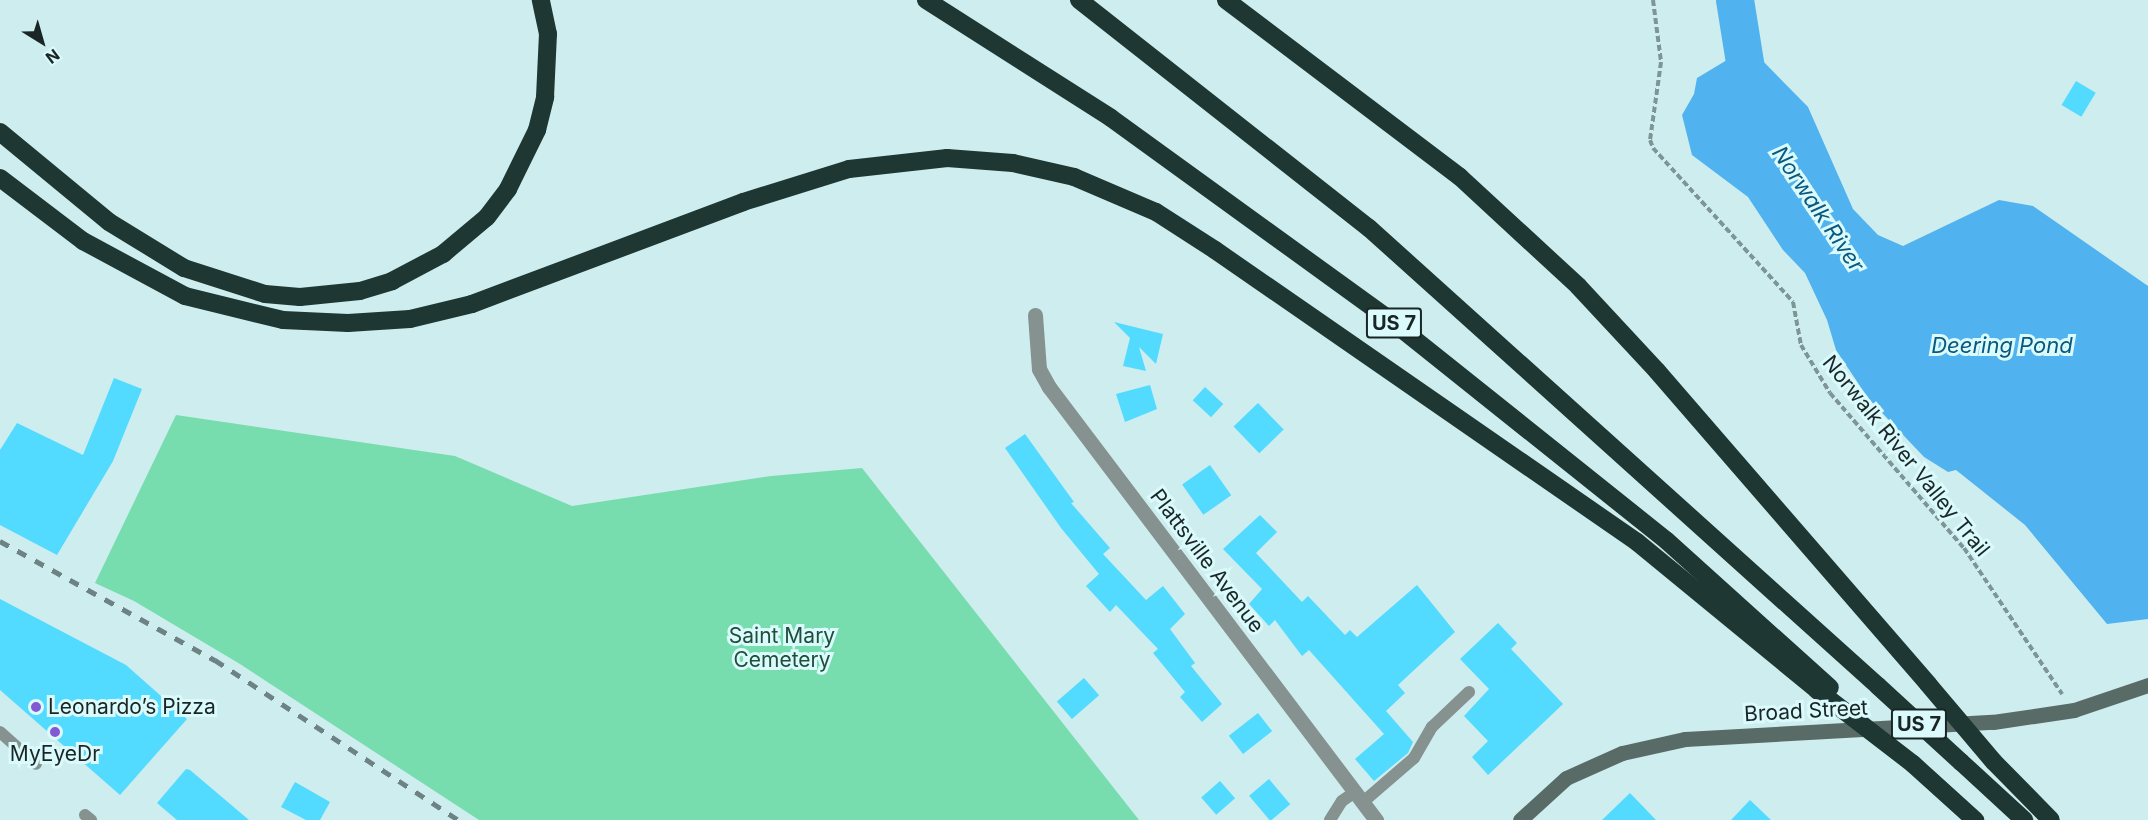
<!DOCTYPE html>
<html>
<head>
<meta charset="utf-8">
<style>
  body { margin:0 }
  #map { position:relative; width:2148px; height:820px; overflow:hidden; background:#ceedee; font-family:Inter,sans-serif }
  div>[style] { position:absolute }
  .green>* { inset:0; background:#77ddae }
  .water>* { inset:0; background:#50b3ef }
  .river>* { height:38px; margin:-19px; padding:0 19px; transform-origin:19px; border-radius:19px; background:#50b3ef }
  .building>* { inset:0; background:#52daff; transform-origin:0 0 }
  .path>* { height:4px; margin-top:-2px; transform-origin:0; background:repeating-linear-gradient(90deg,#7e9595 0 6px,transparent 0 9px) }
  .lane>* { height:12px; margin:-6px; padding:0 6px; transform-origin:6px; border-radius:6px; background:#869290 }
  .street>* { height:15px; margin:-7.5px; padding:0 7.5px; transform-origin:7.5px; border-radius:7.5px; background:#869290 }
  .secondary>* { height:15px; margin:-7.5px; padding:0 7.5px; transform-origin:7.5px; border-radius:7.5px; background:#596b67 }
  .highway>* { height:18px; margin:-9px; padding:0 9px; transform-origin:9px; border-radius:9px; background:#1e3733 }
  .rail>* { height:4.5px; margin-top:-2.25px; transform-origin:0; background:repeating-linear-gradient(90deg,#6d8282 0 10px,transparent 0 20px) }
  .highway-bridge>* { height:18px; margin:-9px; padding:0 9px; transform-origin:9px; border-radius:9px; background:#1e3733 }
  .dots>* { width:16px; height:16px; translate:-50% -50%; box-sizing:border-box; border:3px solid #dbfafc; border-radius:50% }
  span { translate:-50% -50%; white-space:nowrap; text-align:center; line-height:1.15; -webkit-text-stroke:6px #dbfafc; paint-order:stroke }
  .shield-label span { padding:2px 4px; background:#dbfafc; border:2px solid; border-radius:4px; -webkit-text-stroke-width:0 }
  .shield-label { font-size:20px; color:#1a2626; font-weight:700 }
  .street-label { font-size:21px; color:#1a2626 }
  .park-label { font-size:21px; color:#1f4e3a }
  .poi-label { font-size:21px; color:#1a2626 }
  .left { translate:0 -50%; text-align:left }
  .water-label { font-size:22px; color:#09587f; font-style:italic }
  .north { position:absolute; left:12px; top:12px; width:60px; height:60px; -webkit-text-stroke:4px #dbfafc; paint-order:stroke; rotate:143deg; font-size:16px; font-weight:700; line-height:24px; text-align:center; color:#1a2626 }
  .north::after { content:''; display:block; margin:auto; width:21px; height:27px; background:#1a2626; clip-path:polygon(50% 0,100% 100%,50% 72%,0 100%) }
</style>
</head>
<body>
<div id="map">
  <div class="green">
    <div style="clip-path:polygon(176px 415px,455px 456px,572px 506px,771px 476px,862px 468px,1139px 820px,479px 820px,240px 664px,134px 601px,95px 583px)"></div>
  </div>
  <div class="water">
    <div style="clip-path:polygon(1736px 24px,1752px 29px,1758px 56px,1808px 107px,1853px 209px,1878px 235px,1903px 246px,1999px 200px,2033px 206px,2148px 286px,2148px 619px,2107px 624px,2025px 525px,1956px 470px,1948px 472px,1924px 457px,1868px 398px,1836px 350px,1827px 320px,1805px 273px,1783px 250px,1748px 197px,1692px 155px,1682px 115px,1694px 94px,1697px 78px,1727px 60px)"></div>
  </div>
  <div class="river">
    <div style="left:1735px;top:0;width:76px;rotate:80.9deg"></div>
  </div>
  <div class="building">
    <div style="left:2076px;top:81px;width:23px;height:28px;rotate:31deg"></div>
    <div style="clip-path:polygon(1114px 322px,1163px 334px,1156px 364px,1139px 347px,1146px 371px,1123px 366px,1130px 338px)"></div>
    <div style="clip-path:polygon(114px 378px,142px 389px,113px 461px,57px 555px,0 525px,0 450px,17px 423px,83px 455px)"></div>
    <div style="clip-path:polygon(1150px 385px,1157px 409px,1125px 422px,1116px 394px)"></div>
    <div style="left:1205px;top:387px;width:25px;height:18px;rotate:43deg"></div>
    <div style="left:1258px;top:403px;width:37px;height:34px;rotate:46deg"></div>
    <div style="clip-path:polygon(1025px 434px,1074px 502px,1071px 503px,1110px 548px,1103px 554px,1146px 600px,1163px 586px,1185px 614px,1170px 629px,1195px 663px,1191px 666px,1222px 704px,1202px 722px,1180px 697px,1185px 692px,1153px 653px,1158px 649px,1116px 605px,1110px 612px,1086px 586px,1099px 574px,1061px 528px,1005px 448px)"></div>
    <div style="left:1210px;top:465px;width:37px;height:34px;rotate:55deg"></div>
    <div style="clip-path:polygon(1260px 515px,1277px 532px,1256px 553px,1302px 602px,1308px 596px,1345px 635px,1350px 630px,1357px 637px,1417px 585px,1455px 632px,1398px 685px,1405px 693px,1386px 711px,1413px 742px,1408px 753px,1374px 781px,1355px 759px,1384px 734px,1309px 650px,1302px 656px,1275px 620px,1269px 626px,1249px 604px,1262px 589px,1223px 549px)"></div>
    <div style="clip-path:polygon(0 599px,126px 665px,187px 719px,120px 795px,0 690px)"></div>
    <div style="clip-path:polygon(1498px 623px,1517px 643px,1511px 649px,1563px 704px,1488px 775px,1472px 757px,1488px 741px,1464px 716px,1489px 689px,1460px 659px)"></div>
    <div style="left:1084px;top:678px;width:23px;height:36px;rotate:49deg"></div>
    <div style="left:1258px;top:713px;width:23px;height:37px;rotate:52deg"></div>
    <div style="clip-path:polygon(186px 769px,190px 770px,249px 820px,177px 820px,157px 803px)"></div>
    <div style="left:1269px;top:779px;width:33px;height:26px;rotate:50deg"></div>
    <div style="left:1220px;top:781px;width:23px;height:25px;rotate:49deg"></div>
    <div style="clip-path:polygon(295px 782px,330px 802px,320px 820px,306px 820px,281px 807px)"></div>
    <div style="clip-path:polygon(1630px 793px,1656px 820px,1602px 820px)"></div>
    <div style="clip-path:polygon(1750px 800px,1771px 820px,1731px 820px)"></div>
  </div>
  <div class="path">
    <div style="left:1653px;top:0;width:63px;rotate:82.6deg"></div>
    <div style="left:1661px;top:62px;width:79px;rotate:98deg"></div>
    <div style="left:1650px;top:140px;width:9px;rotate:69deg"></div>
    <div style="left:1653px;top:148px;width:208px;rotate:47.7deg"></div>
    <div style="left:1793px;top:302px;width:44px;rotate:79.5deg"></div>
    <div style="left:1801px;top:345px;width:56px;rotate:58.9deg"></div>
    <div style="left:1830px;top:393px;width:205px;rotate:49.2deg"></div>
    <div style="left:1964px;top:548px;width:176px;rotate:56.1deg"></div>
  </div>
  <div class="lane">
    <div style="left:0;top:732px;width:48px;rotate:41.6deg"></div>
    <div style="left:1363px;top:802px;width:67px;rotate:-40.8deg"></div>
    <div style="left:1414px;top:758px;width:36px;rotate:-60deg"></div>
    <div style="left:1432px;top:727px;width:51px;rotate:-43.4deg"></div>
    <div style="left:85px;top:815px;width:8px;rotate:40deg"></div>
    <div style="left:1330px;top:820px;width:22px;rotate:-58deg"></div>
    <div style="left:1342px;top:801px;width:16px;rotate:-35deg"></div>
  </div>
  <div class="street">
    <div style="left:1035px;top:315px;width:54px;rotate:85.8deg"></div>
    <div style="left:1039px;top:369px;width:21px;rotate:61deg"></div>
    <div style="left:1049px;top:387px;width:543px;rotate:52.94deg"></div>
  </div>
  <div class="secondary">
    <div style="left:1520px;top:820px;width:62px;rotate:-42.4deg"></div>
    <div style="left:1566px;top:778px;width:61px;rotate:-24.1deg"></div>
    <div style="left:1622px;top:753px;width:65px;rotate:-12.5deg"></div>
    <div style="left:1685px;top:739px;width:308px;rotate:-3.2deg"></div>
    <div style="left:1993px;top:722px;width:82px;rotate:-8.4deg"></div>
    <div style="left:2074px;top:710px;width:78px;rotate:-18.7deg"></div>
  </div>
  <div class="highway">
    <div style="left:926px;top:0;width:219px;rotate:32.5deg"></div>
    <div style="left:1111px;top:118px;width:349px;rotate:35.9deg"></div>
    <div style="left:1394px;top:323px;width:349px;rotate:38.6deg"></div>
    <div style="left:1667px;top:541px;width:219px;rotate:42deg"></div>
    <div style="left:1079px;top:0;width:369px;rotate:38.2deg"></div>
    <div style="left:1369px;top:228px;width:685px;rotate:41.98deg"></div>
    <div style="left:1226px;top:0;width:293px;rotate:37.1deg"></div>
    <div style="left:1460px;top:177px;width:161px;rotate:42.7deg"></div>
    <div style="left:1578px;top:286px;width:116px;rotate:47.1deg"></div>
    <div style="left:1657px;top:371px;width:414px;rotate:49.1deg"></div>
    <div style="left:0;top:132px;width:141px;rotate:39.5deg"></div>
    <div style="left:109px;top:222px;width:88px;rotate:31.5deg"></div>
    <div style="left:184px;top:268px;width:85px;rotate:17.8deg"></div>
    <div style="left:265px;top:294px;width:35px;rotate:5deg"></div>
    <div style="left:300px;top:297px;width:60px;rotate:-5.7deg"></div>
    <div style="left:360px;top:291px;width:34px;rotate:-17deg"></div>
    <div style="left:392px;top:281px;width:58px;rotate:-27.9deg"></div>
    <div style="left:443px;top:254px;width:57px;rotate:-40.1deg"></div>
    <div style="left:487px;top:217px;width:35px;rotate:-53deg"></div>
    <div style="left:508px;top:189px;width:66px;rotate:-63.8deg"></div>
    <div style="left:537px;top:130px;width:34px;rotate:-76deg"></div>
    <div style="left:545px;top:97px;width:63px;rotate:-87.3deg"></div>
    <div style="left:548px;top:34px;width:35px;rotate:-102deg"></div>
    <div style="left:0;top:178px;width:104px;rotate:37.2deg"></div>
    <div style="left:83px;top:241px;width:116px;rotate:28.3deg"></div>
    <div style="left:185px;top:296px;width:101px;rotate:13.8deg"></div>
    <div style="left:283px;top:320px;width:65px;rotate:2.6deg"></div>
    <div style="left:348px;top:323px;width:62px;rotate:-3.7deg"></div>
    <div style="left:410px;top:319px;width:64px;rotate:-13.6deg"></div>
    <div style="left:472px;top:304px;width:290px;rotate:-20.6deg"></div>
    <div style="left:743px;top:202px;width:111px;rotate:-17.3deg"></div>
    <div style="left:849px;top:169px;width:99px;rotate:-6.4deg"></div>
    <div style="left:947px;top:158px;width:66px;rotate:4.3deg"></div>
    <div style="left:1013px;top:163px;width:63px;rotate:12.9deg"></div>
    <div style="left:1074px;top:177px;width:89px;rotate:23.1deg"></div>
    <div style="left:1156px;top:212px;width:70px;rotate:32.8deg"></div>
    <div style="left:1215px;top:250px;width:513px;rotate:34.68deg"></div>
    <div style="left:1637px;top:542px;width:233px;rotate:39.4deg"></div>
    <div style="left:1961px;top:762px;width:86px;rotate:42.6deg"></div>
    <div style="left:1994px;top:762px;width:81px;rotate:45.5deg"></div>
    <div style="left:1913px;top:764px;width:84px;rotate:42.1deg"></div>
  </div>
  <div class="rail">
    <div style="left:0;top:541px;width:246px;rotate:29deg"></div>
    <div style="left:215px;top:660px;width:292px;rotate:33.3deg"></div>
  </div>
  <div class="highway-bridge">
    <div style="left:1928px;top:684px;width:102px;rotate:49.8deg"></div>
    <div style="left:1878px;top:686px;width:113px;rotate:42.5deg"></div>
    <div style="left:1817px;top:690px;width:121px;rotate:37.6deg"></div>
  </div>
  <div class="dots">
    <div style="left:36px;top:707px;background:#8059d3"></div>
    <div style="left:55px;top:732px;background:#8059d3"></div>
  </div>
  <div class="shield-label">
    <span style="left:1394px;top:323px">US 7</span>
    <span style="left:1919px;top:724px">US 7</span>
  </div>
  <div class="street-label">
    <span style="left:1906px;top:456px;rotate:51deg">Norwalk River Valley Trail</span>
    <span style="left:1207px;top:561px;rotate:53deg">Plattsville Avenue</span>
    <span style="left:1806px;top:711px;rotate:-3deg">Broad Street</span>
  </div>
  <div class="park-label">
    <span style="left:782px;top:648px">Saint Mary<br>Cemetery</span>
  </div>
  <div class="poi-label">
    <span class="left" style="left:48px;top:707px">Leonardo’s Pizza</span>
    <span style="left:55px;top:754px">MyEyeDr</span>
  </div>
  <div class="water-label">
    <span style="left:1818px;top:209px;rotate:56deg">Norwalk River</span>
    <span style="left:2002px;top:346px">Deering Pond</span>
  </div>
  <div class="north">N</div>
</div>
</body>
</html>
